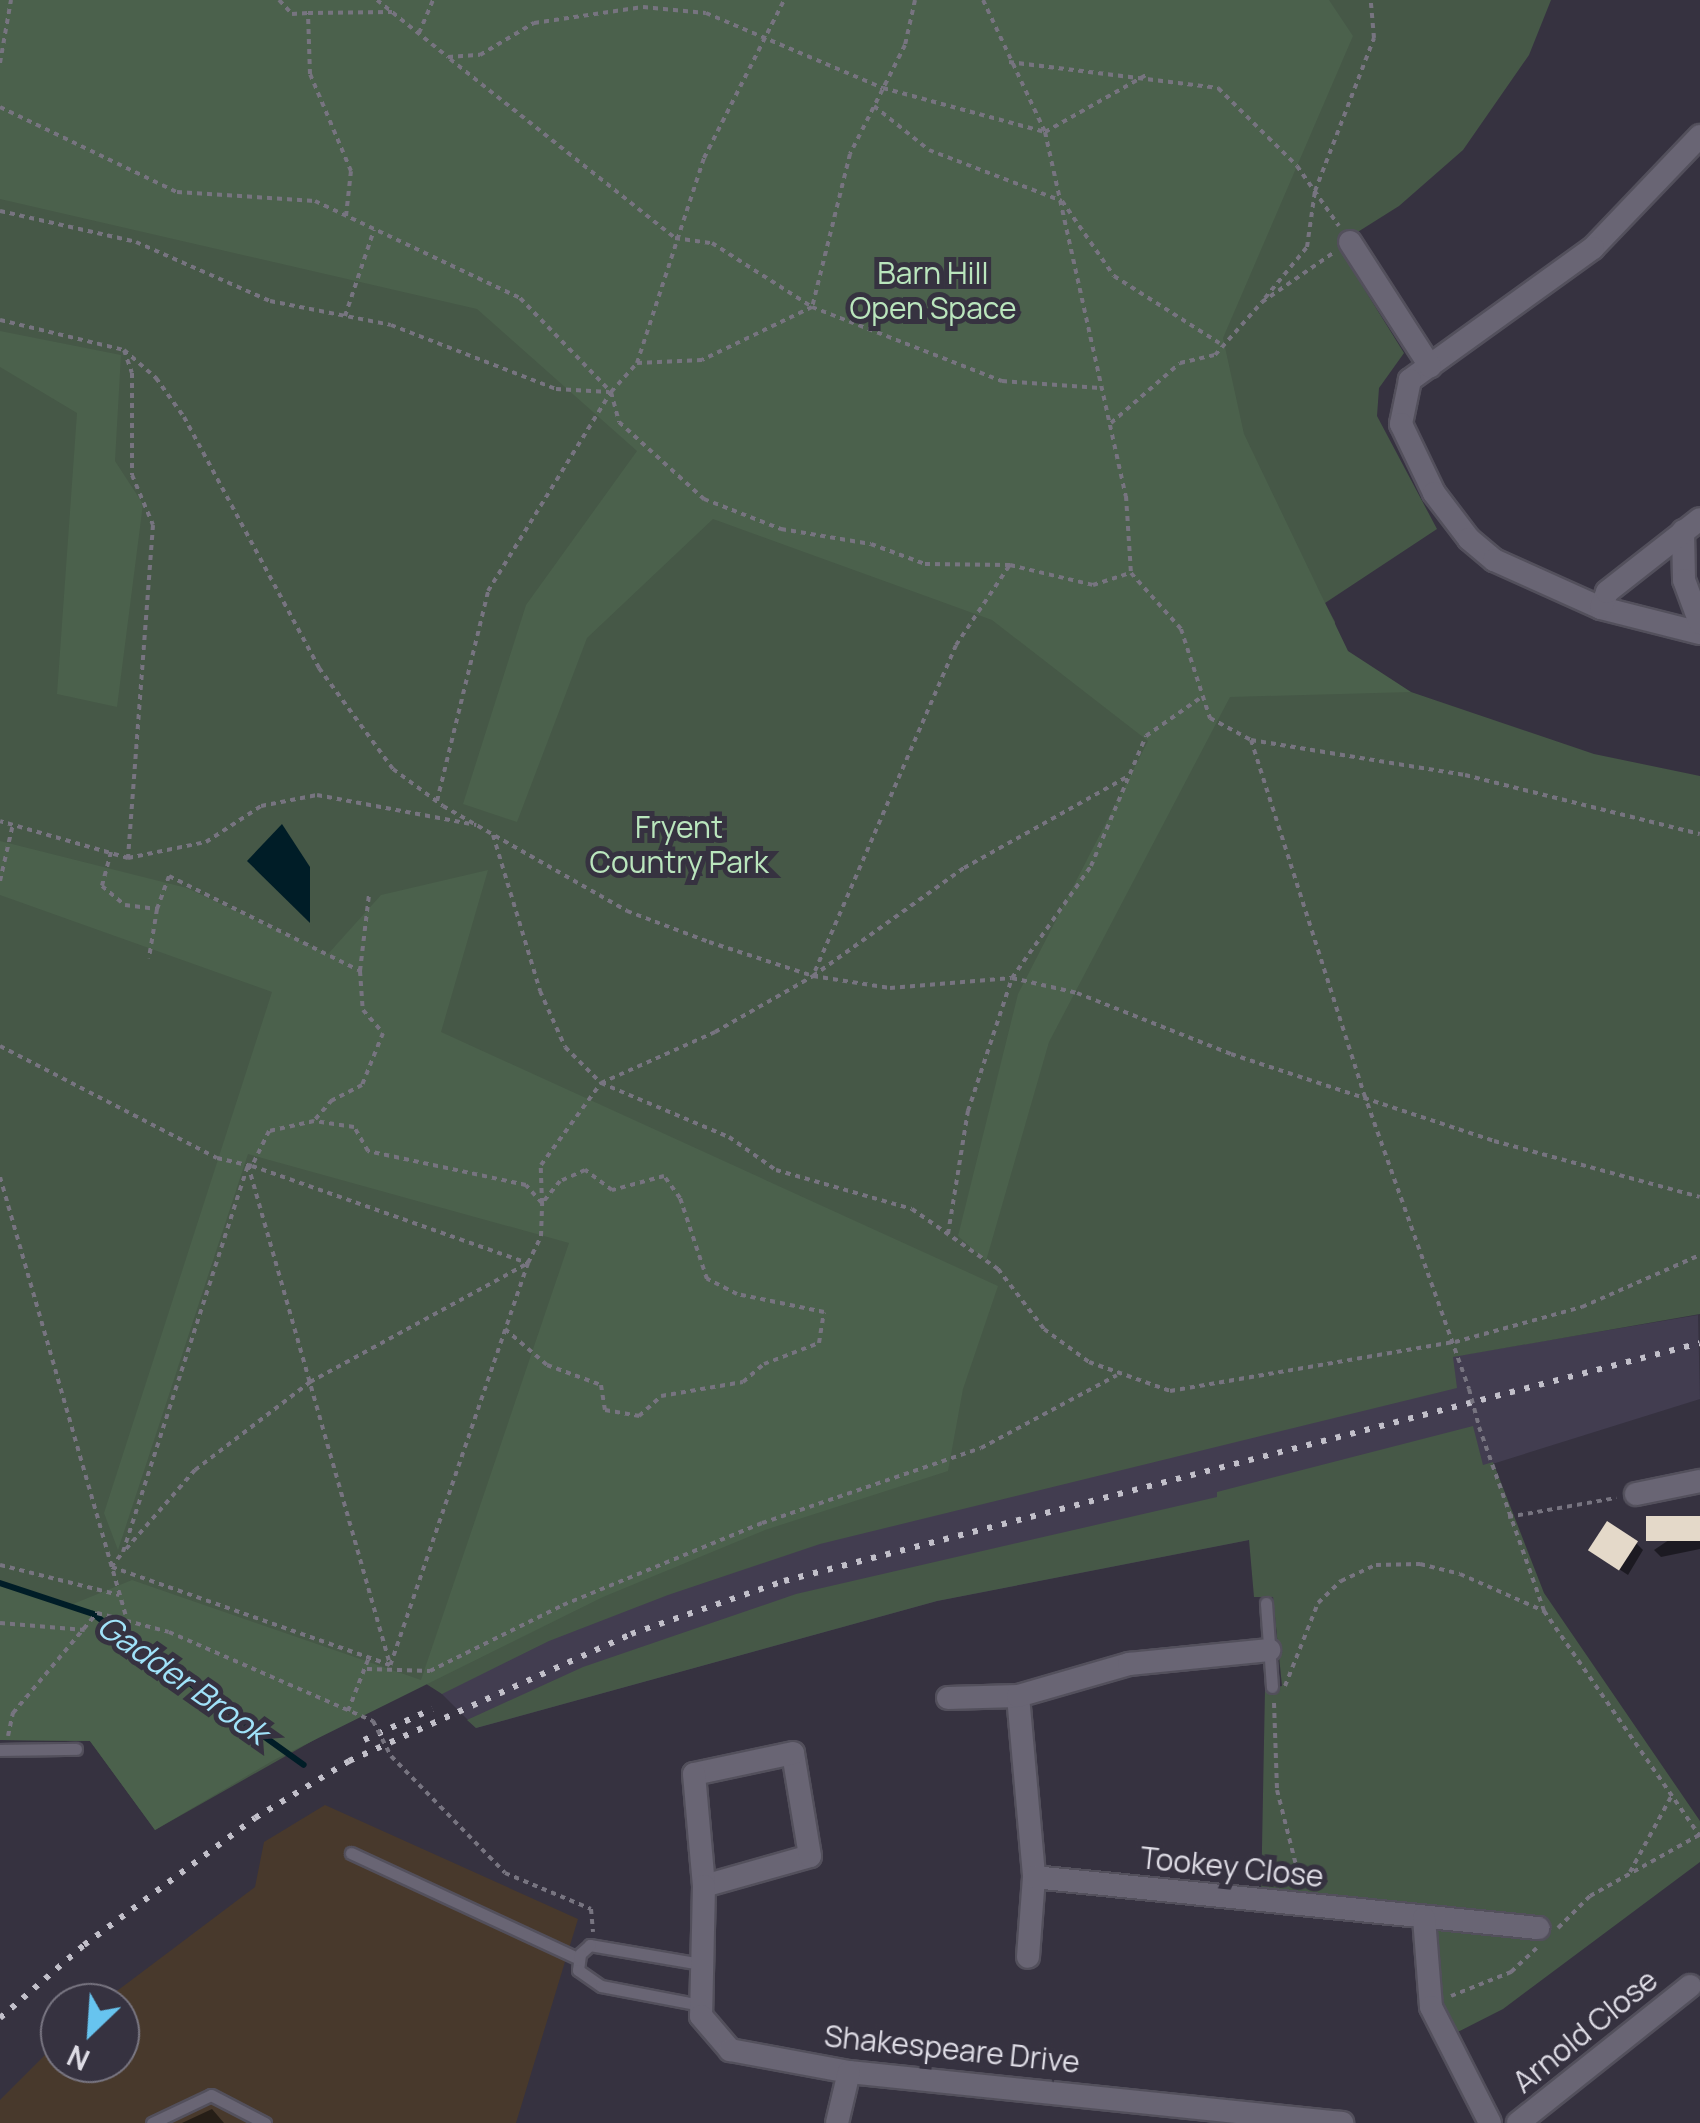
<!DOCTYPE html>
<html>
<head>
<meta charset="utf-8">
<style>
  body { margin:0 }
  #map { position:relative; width:1700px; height:2123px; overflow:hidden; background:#363240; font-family:Manrope,sans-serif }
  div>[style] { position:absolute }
  .built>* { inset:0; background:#423d50 }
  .education>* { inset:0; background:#48392c }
  .green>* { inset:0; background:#465847 }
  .forest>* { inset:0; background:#4b614c }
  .water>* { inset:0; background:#001d27 }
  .shadow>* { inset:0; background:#0007 }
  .stream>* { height:6px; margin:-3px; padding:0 3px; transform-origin:3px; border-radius:3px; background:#001d27 }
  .building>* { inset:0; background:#e4d9c9; transform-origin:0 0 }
  .path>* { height:4px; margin-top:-2px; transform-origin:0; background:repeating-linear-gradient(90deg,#777480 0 5px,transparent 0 10px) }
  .roads { filter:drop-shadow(2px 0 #53505c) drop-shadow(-2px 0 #53505c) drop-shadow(0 2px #53505c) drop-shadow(0 -2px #53505c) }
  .service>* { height:11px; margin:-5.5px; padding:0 5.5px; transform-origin:5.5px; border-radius:5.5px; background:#696574 }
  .minor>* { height:22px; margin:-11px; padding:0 11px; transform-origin:11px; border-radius:11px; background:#696574 }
  .rail>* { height:6px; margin-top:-3px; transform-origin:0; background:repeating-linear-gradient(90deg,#c2c0ca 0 5px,transparent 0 15px) }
  .path-bridge>* { height:4px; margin-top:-2px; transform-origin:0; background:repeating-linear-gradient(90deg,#777480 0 5px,transparent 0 10px) }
  span { translate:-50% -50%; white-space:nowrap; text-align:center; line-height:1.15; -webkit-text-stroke:10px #363240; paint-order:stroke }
  .park-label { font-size:30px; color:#bae6bd }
  .street-label { font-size:30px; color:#dddbe4 }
  .water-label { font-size:32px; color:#a0e2f9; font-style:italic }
  .north { position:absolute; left:40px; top:1983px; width:100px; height:100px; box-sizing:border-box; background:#363240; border:2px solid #797682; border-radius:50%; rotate:205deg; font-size:28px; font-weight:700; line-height:40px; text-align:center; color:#dddbe4 }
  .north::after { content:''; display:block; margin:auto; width:35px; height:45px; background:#67c4ef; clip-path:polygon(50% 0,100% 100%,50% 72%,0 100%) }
</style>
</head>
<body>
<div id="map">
  <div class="built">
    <div style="clip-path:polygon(1698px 1315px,1700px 1399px,1249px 1540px,937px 1601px,476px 1728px,432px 1684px,603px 1597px,1413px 1363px)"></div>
  </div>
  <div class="education">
    <div style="clip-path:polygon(325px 1805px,578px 1919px,516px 2123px,0 2123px,0 2100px,60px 2040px,60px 2063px,120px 2063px,120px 2003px,101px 2003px,255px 1887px,264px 1842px)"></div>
  </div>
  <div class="green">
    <div style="clip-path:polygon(0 0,1551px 0,1529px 55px,1463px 150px,1399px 206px,1337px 245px,1404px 353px,1379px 388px,1377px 416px,1437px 529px,1325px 603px,1335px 622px,1338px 685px,1411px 692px,1594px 754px,1700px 776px,1700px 1314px,1453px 1357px,1457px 1388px,820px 1544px,668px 1595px,549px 1641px,442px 1694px,420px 1680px,155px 1830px,90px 1741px,0 1740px)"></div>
    <div style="clip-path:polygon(1473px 1426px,1483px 1465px,1493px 1462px,1544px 1593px,1700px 1821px,1700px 1862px,1503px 2009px,1444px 2039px,1424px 1918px,1261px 1900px,1265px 1689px,1282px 1686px,1273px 1597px,1254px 1597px,1249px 1540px,937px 1601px,476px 1728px,467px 1720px,583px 1667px,796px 1594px,1217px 1497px,1217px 1492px)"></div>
  </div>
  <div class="forest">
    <div style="clip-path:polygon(0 0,1329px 0,1353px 36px,1223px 338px,1244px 434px,1348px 651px,1411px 692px,1230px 697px,1049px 1042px,986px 1261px,958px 1236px,1018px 994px,1148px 741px,992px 620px,713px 519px,587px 638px,517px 822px,463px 804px,526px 605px,637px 451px,477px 309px,0 199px)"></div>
    <div style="clip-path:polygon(0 331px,121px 355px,115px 461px,143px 504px,117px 707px,57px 694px,77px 413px,0 367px)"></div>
    <div style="clip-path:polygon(0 841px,187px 888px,328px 954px,381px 895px,488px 870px,441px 1032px,998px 1286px,963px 1389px,948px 1471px,765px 1530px,603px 1597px,274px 1760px,155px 1830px,90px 1741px,0 1740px,0 1581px,73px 1604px,132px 1580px,421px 1680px,569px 1243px,248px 1154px,118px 1550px,104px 1513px,272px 992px,0 895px)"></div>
  </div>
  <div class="water">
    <div style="clip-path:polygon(282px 824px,310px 867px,310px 923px,247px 861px)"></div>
  </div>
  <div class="shadow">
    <div style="clip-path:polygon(1700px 1519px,1700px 1549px,1661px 1557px,1654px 1550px)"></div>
    <div style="clip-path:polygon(1636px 1543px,1643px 1550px,1628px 1575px,1599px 1556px)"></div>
    <div style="clip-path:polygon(212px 2109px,224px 2123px,182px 2123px)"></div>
  </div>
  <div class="stream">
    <div style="left:0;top:1583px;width:98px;rotate:18.4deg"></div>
    <div style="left:93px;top:1614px;width:259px;rotate:35.6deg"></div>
  </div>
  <div class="building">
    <div style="left:1700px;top:1516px;width:25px;height:54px;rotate:90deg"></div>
    <div style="left:1607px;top:1521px;width:37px;height:35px;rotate:33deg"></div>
  </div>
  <div class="path">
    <div style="left:279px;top:0;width:19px;rotate:47deg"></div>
    <div style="left:292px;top:14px;width:16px;rotate:-4deg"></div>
    <div style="left:377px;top:0;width:91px;rotate:38.8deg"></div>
    <div style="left:448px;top:57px;width:32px;rotate:-4deg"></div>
    <div style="left:480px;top:55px;width:63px;rotate:-30.7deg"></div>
    <div style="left:534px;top:23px;width:110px;rotate:-8.4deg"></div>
    <div style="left:643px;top:7px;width:63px;rotate:5.4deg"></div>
    <div style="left:706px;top:13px;width:192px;rotate:23deg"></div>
    <div style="left:883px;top:88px;width:168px;rotate:15.2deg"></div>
    <div style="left:1045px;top:132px;width:116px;rotate:-29.4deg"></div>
    <div style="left:915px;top:0;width:46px;rotate:102.5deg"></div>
    <div style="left:905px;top:45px;width:122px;rotate:116.8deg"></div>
    <div style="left:850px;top:154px;width:158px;rotate:103.9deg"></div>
    <div style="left:812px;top:307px;width:204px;rotate:21.3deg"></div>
    <div style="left:1002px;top:381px;width:98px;rotate:4.1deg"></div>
    <div style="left:983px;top:0;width:146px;rotate:64.8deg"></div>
    <div style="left:1045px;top:132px;width:373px;rotate:77.5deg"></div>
    <div style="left:1126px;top:496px;width:77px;rotate:86.3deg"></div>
    <div style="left:1131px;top:573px;width:75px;rotate:48.2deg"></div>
    <div style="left:1181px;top:629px;width:94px;rotate:72deg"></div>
    <div style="left:1210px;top:718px;width:47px;rotate:28.2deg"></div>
    <div style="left:1251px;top:740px;width:372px;rotate:72.3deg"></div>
    <div style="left:1364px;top:1094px;width:313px;rotate:70.4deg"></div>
    <div style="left:419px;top:33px;width:36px;rotate:-67deg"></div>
    <div style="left:450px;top:59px;width:288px;rotate:38.5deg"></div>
    <div style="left:675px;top:238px;width:37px;rotate:8deg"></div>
    <div style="left:712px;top:243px;width:119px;rotate:32.6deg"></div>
    <div style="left:812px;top:307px;width:122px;rotate:154.3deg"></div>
    <div style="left:702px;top:360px;width:65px;rotate:177.4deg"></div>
    <div style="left:1009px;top:62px;width:211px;rotate:7.1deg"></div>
    <div style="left:1218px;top:88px;width:111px;rotate:44.6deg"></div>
    <div style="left:1297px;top:166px;width:73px;rotate:55deg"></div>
    <div style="left:0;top:63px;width:64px;rotate:-80.1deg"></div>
    <div style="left:874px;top:106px;width:70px;rotate:38.7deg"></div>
    <div style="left:929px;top:150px;width:142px;rotate:21deg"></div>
    <div style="left:1062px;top:201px;width:91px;rotate:55.3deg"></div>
    <div style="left:1114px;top:276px;width:125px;rotate:32.5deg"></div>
    <div style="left:0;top:107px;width:196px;rotate:25.7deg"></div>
    <div style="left:177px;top:192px;width:138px;rotate:3.7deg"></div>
    <div style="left:315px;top:201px;width:227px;rotate:25.3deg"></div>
    <div style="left:520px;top:298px;width:131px;rotate:45.9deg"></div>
    <div style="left:611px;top:392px;width:31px;rotate:75deg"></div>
    <div style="left:619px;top:422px;width:115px;rotate:42.2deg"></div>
    <div style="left:704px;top:499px;width:83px;rotate:21.3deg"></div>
    <div style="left:781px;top:529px;width:91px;rotate:9.5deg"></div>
    <div style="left:871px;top:544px;width:58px;rotate:20.3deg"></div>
    <div style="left:925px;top:564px;width:85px;rotate:0.7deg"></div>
    <div style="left:1010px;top:565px;width:85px;rotate:13.5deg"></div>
    <div style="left:1093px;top:585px;width:40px;rotate:-18deg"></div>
    <div style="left:0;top:211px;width:139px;rotate:12.8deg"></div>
    <div style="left:136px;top:242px;width:146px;rotate:23.8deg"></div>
    <div style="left:270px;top:301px;width:123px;rotate:11.2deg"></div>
    <div style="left:391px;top:325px;width:177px;rotate:21.2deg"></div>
    <div style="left:556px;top:389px;width:53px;rotate:3.2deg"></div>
    <div style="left:346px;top:216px;width:45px;rotate:-83.7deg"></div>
    <div style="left:351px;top:171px;width:105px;rotate:-112.9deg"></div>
    <div style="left:310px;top:74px;width:61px;rotate:-91.9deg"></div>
    <div style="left:308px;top:13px;width:84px;rotate:-0.7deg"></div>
    <div style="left:1265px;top:298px;width:66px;rotate:-50.5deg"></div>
    <div style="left:1307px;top:247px;width:57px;rotate:-81.9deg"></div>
    <div style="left:1315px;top:191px;width:164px;rotate:-68.9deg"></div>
    <div style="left:1374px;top:38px;width:38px;rotate:-95deg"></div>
    <div style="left:345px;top:316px;width:91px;rotate:-71.4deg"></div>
    <div style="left:0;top:320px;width:128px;rotate:13.6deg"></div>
    <div style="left:124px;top:350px;width:24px;rotate:71deg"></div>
    <div style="left:132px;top:373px;width:102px;rotate:90deg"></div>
    <div style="left:132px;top:475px;width:54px;rotate:67.2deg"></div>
    <div style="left:153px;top:525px;width:334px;rotate:94.3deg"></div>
    <div style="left:128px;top:858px;width:133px;rotate:-163.9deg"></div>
    <div style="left:124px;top:350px;width:43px;rotate:41.2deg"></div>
    <div style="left:156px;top:378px;width:48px;rotate:54.3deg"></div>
    <div style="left:184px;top:417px;width:285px;rotate:61.7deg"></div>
    <div style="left:319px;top:668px;width:125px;rotate:53.8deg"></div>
    <div style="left:393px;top:769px;width:62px;rotate:36.5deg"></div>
    <div style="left:443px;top:806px;width:212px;rotate:29.7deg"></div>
    <div style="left:627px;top:911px;width:88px;rotate:20.7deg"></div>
    <div style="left:709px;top:942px;width:109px;rotate:18.1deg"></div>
    <div style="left:813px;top:976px;width:78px;rotate:8.9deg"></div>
    <div style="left:890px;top:988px;width:122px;rotate:-4.7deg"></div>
    <div style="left:1012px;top:978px;width:137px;rotate:-54.8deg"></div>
    <div style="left:1091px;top:866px;width:141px;rotate:-67.1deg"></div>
    <div style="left:1146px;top:736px;width:66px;rotate:-35.1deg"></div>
    <div style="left:1111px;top:423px;width:91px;rotate:-41deg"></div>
    <div style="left:1180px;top:363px;width:36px;rotate:-13deg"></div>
    <div style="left:1215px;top:355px;width:71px;rotate:-48.4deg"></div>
    <div style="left:1262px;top:302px;width:86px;rotate:-34.6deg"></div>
    <div style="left:1251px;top:740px;width:217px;rotate:9.3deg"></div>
    <div style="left:1465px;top:775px;width:242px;rotate:14.1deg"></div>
    <div style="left:437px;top:801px;width:216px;rotate:-76.3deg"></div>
    <div style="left:488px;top:591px;width:234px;rotate:-58.3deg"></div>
    <div style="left:611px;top:392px;width:39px;rotate:-48deg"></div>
    <div style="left:637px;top:363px;width:216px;rotate:-71.9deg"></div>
    <div style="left:704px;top:158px;width:177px;rotate:-63.1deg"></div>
    <div style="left:493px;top:835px;width:163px;rotate:73.2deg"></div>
    <div style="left:540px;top:991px;width:61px;rotate:65.9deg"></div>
    <div style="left:565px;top:1047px;width:51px;rotate:45deg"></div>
    <div style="left:601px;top:1083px;width:125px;rotate:-24.1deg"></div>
    <div style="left:715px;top:1032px;width:113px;rotate:-29.7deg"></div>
    <div style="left:813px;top:976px;width:186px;rotate:-35.6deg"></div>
    <div style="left:964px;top:868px;width:187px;rotate:-29.2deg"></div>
    <div style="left:111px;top:852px;width:35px;rotate:105deg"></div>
    <div style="left:102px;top:886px;width:30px;rotate:40deg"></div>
    <div style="left:125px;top:905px;width:32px;rotate:7deg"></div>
    <div style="left:157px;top:909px;width:50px;rotate:99.3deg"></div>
    <div style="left:128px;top:858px;width:80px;rotate:-11.6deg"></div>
    <div style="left:206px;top:842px;width:66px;rotate:-33.2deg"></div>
    <div style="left:261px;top:806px;width:57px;rotate:-11.1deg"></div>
    <div style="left:317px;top:795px;width:162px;rotate:10.7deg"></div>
    <div style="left:0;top:881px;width:58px;rotate:-77.2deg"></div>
    <div style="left:157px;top:909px;width:35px;rotate:-70deg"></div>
    <div style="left:169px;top:876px;width:213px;rotate:26.4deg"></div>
    <div style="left:360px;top:971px;width:39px;rotate:86deg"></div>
    <div style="left:363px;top:1010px;width:30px;rotate:49deg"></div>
    <div style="left:383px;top:1033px;width:56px;rotate:112deg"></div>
    <div style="left:362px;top:1085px;width:34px;rotate:153deg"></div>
    <div style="left:332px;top:1100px;width:28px;rotate:131deg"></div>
    <div style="left:314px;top:1121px;width:46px;rotate:167.5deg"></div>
    <div style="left:269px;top:1131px;width:39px;rotate:116deg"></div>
    <div style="left:360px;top:971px;width:78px;rotate:-83.3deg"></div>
    <div style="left:815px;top:971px;width:355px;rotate:-66.6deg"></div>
    <div style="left:956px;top:645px;width:95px;rotate:-56.1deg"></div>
    <div style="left:0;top:1046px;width:244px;rotate:27.3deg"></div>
    <div style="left:217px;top:1158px;width:32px;rotate:13deg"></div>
    <div style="left:248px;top:1165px;width:4px;rotate:14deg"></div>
    <div style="left:252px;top:1166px;width:293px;rotate:19.4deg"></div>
    <div style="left:528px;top:1263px;width:425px;rotate:108.9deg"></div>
    <div style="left:390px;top:1665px;width:296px;rotate:-160.6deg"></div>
    <div style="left:111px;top:1567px;width:19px;rotate:-51deg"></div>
    <div style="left:123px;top:1552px;width:407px;rotate:-72.1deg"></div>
    <div style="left:248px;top:1165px;width:516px;rotate:74.13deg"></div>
    <div style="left:0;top:1177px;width:455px;rotate:74deg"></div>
    <div style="left:542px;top:1203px;width:38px;rotate:-92deg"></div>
    <div style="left:541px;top:1165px;width:102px;rotate:-53.8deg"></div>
    <div style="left:601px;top:1083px;width:139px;rotate:22.9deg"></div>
    <div style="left:729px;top:1137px;width:57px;rotate:35.1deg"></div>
    <div style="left:776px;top:1170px;width:141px;rotate:16deg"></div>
    <div style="left:912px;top:1209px;width:105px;rotate:34.9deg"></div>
    <div style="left:998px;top:1269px;width:76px;rotate:52.5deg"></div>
    <div style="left:1044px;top:1329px;width:56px;rotate:36.3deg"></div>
    <div style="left:1089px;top:1362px;width:86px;rotate:19.7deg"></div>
    <div style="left:1170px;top:1391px;width:289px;rotate:-9.8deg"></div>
    <div style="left:1455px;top:1342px;width:132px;rotate:-15.4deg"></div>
    <div style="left:1582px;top:1307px;width:129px;rotate:-23.8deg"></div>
    <div style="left:948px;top:1234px;width:125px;rotate:-80.8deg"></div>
    <div style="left:968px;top:1111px;width:140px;rotate:-71.7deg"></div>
    <div style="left:1012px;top:978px;width:67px;rotate:13deg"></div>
    <div style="left:1077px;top:993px;width:166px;rotate:21.6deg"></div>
    <div style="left:1231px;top:1054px;width:277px;rotate:18.3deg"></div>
    <div style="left:1494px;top:1141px;width:213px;rotate:15.2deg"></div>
    <div style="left:505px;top:1329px;width:55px;rotate:40.6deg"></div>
    <div style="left:547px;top:1365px;width:58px;rotate:20.3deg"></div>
    <div style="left:601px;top:1385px;width:25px;rotate:81deg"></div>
    <div style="left:605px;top:1410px;width:35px;rotate:10deg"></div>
    <div style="left:639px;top:1416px;width:30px;rotate:-42deg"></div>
    <div style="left:661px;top:1396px;width:83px;rotate:-9.7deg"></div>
    <div style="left:743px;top:1382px;width:28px;rotate:-41deg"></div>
    <div style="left:764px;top:1364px;width:59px;rotate:-20.9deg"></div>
    <div style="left:819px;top:1343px;width:31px;rotate:-81deg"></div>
    <div style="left:824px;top:1312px;width:89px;rotate:-168.3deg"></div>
    <div style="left:737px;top:1294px;width:34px;rotate:-153deg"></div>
    <div style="left:707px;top:1279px;width:85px;rotate:-108.4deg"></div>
    <div style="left:680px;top:1198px;width:27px;rotate:-126deg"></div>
    <div style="left:664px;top:1176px;width:54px;rotate:164.9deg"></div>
    <div style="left:612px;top:1190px;width:34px;rotate:-143deg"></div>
    <div style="left:585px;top:1170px;width:27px;rotate:156deg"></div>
    <div style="left:560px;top:1181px;width:28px;rotate:129deg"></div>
    <div style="left:1479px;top:1427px;width:195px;rotate:70.5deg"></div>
    <div style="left:1544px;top:1611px;width:274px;rotate:55.3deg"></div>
    <div style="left:1508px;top:1517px;width:110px;rotate:-10deg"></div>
    <div style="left:126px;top:1549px;width:105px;rotate:-48.9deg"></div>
    <div style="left:195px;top:1470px;width:145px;rotate:-37.4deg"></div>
    <div style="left:310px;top:1382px;width:248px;rotate:-28.6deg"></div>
    <div style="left:528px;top:1263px;width:30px;rotate:-64deg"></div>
    <div style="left:541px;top:1236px;width:33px;rotate:-88deg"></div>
    <div style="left:542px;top:1203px;width:24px;rotate:-132deg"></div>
    <div style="left:526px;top:1185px;width:162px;rotate:-167.9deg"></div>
    <div style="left:368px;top:1151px;width:28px;rotate:-120deg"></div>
    <div style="left:354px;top:1127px;width:40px;rotate:-171.5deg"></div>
    <div style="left:0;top:1565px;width:123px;rotate:14.1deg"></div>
    <div style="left:0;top:1623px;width:85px;rotate:4.7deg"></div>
    <div style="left:367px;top:1669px;width:63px;rotate:1.8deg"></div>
    <div style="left:430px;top:1671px;width:148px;rotate:-26.4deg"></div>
    <div style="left:563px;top:1605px;width:215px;rotate:-22.4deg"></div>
    <div style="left:762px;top:1523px;width:231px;rotate:-18.9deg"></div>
    <div style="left:981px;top:1448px;width:154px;rotate:-28.2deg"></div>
    <div style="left:1285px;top:1686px;width:89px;rotate:-68.3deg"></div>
    <div style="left:1318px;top:1603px;width:32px;rotate:-44deg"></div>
    <div style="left:1341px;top:1581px;width:38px;rotate:-25deg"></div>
    <div style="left:1376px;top:1565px;width:44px;rotate:-1.3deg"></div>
    <div style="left:1420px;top:1564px;width:41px;rotate:14deg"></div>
    <div style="left:1460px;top:1574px;width:92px;rotate:23.8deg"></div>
    <div style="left:1274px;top:1703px;width:87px;rotate:88deg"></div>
    <div style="left:1277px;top:1790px;width:94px;rotate:75.8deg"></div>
    <div style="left:348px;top:1711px;width:58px;rotate:-68.7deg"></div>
    <div style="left:8px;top:1736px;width:24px;rotate:-78deg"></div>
    <div style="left:13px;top:1713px;width:131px;rotate:-50deg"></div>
    <div style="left:97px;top:1613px;width:74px;rotate:14.8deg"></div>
    <div style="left:169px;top:1632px;width:223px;rotate:23.6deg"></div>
    <div style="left:391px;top:1756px;width:163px;rotate:45.7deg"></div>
    <div style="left:505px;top:1873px;width:93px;rotate:22.7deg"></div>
    <div style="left:591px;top:1909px;width:23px;rotate:85deg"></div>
    <div style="left:1630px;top:1872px;width:88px;rotate:-61.4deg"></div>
    <div style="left:1558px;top:1928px;width:45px;rotate:-45deg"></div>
    <div style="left:1590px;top:1896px;width:125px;rotate:-29.2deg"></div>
    <div style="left:1451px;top:1996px;width:65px;rotate:-21.8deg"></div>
    <div style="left:1511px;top:1972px;width:35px;rotate:-43deg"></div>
  </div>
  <div class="roads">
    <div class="service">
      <div style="left:1266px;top:1603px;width:84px;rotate:85.9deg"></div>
      <div style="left:0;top:1750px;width:76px;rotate:-0.8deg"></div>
      <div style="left:351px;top:1853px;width:251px;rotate:24.9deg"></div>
      <div style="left:701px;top:1964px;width:113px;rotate:-170.3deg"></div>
      <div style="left:590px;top:1945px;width:13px;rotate:138deg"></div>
      <div style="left:580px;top:1954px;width:16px;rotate:97deg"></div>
      <div style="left:578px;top:1970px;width:28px;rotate:35deg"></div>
      <div style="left:601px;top:1986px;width:102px;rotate:10.8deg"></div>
      <div style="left:152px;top:2123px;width:65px;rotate:-25.4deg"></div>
      <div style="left:211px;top:2095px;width:61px;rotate:27.4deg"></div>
    </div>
    <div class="minor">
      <div style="left:1700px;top:136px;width:155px;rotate:133.7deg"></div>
      <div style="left:1593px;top:248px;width:226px;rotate:144.2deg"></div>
      <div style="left:1410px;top:380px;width:45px;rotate:101.6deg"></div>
      <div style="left:1401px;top:424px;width:76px;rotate:64.4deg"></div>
      <div style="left:1434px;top:493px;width:58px;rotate:52.7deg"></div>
      <div style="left:1469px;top:539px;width:33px;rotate:40deg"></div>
      <div style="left:1494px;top:560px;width:117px;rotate:24.2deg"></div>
      <div style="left:1601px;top:608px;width:102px;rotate:14.2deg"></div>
      <div style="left:1350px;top:242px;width:148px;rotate:57.2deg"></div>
      <div style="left:1683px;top:531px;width:49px;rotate:88.8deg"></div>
      <div style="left:1684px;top:580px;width:46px;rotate:69.6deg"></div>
      <div style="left:1601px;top:608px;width:17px;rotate:-69deg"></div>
      <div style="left:1607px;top:592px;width:118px;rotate:-38.1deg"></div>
      <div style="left:1636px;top:1494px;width:65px;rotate:-11.5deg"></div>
      <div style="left:1018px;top:1696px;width:182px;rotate:84.9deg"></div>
      <div style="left:1034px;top:1877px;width:80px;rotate:94.3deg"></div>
      <div style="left:948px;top:1698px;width:70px;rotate:-1.6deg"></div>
      <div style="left:1018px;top:1696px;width:116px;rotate:-16.1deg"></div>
      <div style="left:1129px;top:1664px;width:141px;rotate:-5.7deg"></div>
      <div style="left:1034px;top:1877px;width:507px;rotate:5.78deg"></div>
      <div style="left:704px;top:1886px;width:110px;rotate:-15.8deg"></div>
      <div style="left:810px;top:1856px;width:104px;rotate:-99.4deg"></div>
      <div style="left:793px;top:1753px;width:101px;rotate:168deg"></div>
      <div style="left:694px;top:1774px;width:112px;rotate:84.9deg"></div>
      <div style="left:704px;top:1886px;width:130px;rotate:91.3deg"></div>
      <div style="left:701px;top:2016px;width:45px;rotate:49.5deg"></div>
      <div style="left:730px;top:2050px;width:121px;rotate:10.5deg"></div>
      <div style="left:849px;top:2072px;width:496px;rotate:5.9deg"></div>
      <div style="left:1424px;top:1918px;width:89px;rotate:85.5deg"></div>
      <div style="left:1431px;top:2007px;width:130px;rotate:63deg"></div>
      <div style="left:837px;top:2123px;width:52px;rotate:-76.8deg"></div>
      <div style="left:1518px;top:2123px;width:220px;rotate:-38.5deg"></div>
    </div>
  </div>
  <div class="rail">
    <div style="left:364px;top:1740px;width:75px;rotate:-24.5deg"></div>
    <div style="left:0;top:2018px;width:111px;rotate:-41deg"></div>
    <div style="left:84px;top:1945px;width:213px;rotate:-36.6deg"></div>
    <div style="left:255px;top:1818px;width:110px;rotate:-31.2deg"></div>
    <div style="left:349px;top:1761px;width:309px;rotate:-24.2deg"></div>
    <div style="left:631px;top:1634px;width:162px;rotate:-19.1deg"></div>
    <div style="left:784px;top:1581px;width:946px;rotate:-14.56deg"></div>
  </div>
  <div class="path-bridge">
    <div style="left:1469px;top:1389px;width:39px;rotate:75deg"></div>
    <div style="left:373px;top:1721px;width:39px;rotate:63deg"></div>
  </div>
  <div class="park-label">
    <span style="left:933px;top:290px">Barn Hill<br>Open Space</span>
    <span style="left:679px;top:844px">Fryent<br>Country Park</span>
  </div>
  <div class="street-label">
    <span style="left:1232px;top:1867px;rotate:6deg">Tookey Close</span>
    <span style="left:1585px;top:2031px;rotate:-39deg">Arnold Close</span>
    <span style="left:952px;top:2049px;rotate:6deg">Shakespeare Drive</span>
  </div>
  <div class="water-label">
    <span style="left:183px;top:1679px;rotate:35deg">Gadder Brook</span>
  </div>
  <div class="north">N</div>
</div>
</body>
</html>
